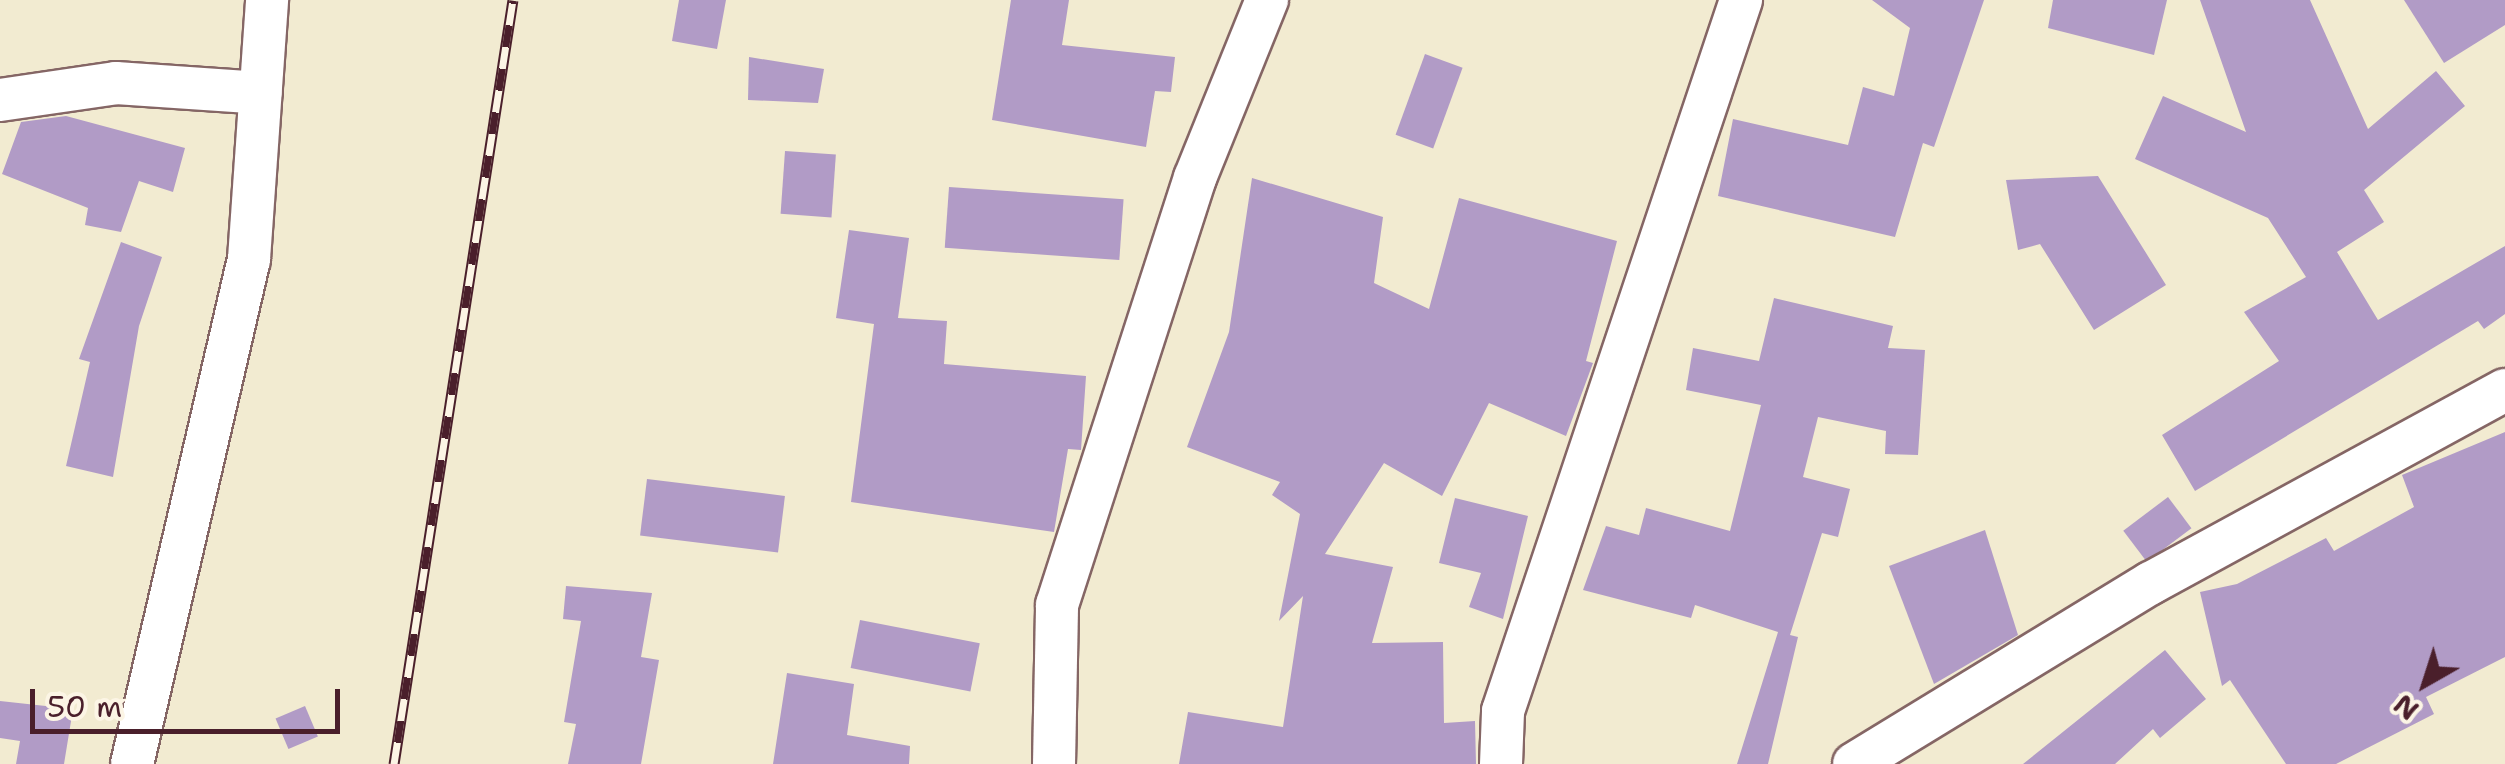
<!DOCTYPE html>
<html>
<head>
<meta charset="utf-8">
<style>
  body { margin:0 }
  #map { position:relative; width:2505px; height:764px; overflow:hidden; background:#f2ebd1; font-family:"Shantell Sans",sans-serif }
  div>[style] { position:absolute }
  .building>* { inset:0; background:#b19bc6; transform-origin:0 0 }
  .roads { filter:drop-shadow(2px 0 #856665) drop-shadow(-2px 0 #856665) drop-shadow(0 2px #856665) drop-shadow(0 -2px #856665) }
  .street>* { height:42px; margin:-21px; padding:0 21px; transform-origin:21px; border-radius:21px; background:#fff }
  .rail>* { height:11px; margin-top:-5.5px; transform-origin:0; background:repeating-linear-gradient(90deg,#fcf5e5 0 22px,#4a1f2b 0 44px); box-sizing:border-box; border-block:2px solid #4a1f2b }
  span { translate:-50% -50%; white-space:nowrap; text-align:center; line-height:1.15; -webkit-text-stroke:9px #fcf5e5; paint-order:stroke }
  .north { position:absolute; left:2375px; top:634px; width:100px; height:100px; -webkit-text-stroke:8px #fcf5e5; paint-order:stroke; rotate:219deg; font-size:28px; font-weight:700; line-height:40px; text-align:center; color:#4a1f2b }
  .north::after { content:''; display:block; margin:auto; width:35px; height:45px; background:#4a1f2b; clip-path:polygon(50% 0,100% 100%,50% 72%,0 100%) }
  .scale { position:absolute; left:30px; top:689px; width:310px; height:45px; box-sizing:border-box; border:5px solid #4a1f2b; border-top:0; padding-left:12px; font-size:30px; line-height:35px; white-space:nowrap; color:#4a1f2b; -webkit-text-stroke:8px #fcf5e5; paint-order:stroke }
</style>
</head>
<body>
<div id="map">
  <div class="building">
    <div style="clip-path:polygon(679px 0,726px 0,717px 49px,672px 41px)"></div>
    <div style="clip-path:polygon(1011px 0,1069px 0,1062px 45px,1175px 57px,1171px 92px,1155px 91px,1146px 147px,992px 120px)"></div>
    <div style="clip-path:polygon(1872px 0,1984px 0,1934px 147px,1923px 143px,1895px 237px,1718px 196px,1733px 119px,1848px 145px,1863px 87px,1894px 96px,1910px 28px)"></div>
    <div style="clip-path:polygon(2053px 0,2167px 0,2154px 55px,2048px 28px)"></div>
    <div style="clip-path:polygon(2200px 0,2310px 0,2368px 129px,2436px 71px,2465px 106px,2364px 190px,2384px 222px,2337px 252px,2378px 320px,2505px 246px,2505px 314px,2484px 329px,2478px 321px,2195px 491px,2162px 435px,2279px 361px,2244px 312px,2306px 277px,2268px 218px,2135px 159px,2163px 96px,2246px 132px)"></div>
    <div style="clip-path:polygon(2404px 0,2505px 0,2505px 25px,2444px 63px)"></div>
    <div style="left:1425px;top:54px;width:40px;height:86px;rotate:20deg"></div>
    <div style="clip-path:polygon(749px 57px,824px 69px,818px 103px,748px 100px)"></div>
    <div style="clip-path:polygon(66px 116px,185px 148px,173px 192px,139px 181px,121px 232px,85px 225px,88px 208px,2px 174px,21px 122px)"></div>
    <div style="left:785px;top:151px;width:51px;height:63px;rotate:4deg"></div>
    <div style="clip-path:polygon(2098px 176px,2166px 285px,2094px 330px,2040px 244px,2018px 250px,2006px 180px)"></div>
    <div style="clip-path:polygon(1252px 178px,1383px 217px,1374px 283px,1429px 309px,1459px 198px,1617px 241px,1586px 361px,1593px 363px,1566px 436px,1489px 403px,1442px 496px,1384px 463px,1325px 554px,1393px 567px,1372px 643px,1443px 642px,1444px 723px,1475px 721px,1476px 764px,1179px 764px,1188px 712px,1283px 727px,1303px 596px,1279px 621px,1300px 514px,1272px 495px,1280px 482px,1187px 447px,1229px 332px)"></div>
    <div style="left:949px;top:187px;width:175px;height:61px;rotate:4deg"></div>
    <div style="clip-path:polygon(849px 230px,909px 238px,898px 318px,947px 321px,944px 364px,1086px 376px,1081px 450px,1068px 449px,1054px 532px,851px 502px,874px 324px,836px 318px)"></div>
    <div style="clip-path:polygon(121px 242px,162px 257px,139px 326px,113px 477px,66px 466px,90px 362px,79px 359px)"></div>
    <div style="clip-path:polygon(1774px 298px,1893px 326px,1888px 348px,1925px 350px,1918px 455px,1885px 454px,1886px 431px,1818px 417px,1803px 477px,1850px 489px,1838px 537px,1822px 533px,1790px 635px,1798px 637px,1768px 764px,1737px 764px,1778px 632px,1695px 605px,1691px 618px,1583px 590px,1606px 526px,1639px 535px,1646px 508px,1730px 531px,1761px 405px,1686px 390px,1693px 348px,1759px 361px)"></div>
    <div style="clip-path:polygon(2505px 432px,2505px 657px,2426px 697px,2434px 714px,2336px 764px,2286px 764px,2230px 680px,2222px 686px,2200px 592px,2237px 584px,2326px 538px,2334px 551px,2414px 507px,2402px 475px)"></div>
    <div style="left:647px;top:479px;width:139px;height:57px;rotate:7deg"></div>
    <div style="left:2168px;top:497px;width:39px;height:56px;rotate:53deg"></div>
    <div style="clip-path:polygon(1455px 498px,1528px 516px,1503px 619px,1469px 607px,1481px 573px,1439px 563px)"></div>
    <div style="clip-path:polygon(1985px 530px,2018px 635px,1934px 684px,1889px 566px)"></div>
    <div style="clip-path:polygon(566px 586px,652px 593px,641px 657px,659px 660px,641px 764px,568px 764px,576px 724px,564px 722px,581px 621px,563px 619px)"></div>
    <div style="left:860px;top:620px;width:122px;height:49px;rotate:11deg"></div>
    <div style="clip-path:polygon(2165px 650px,2206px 699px,2160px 738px,2153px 729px,2115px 764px,2023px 764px)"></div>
    <div style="clip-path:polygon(787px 673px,854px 684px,847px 735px,910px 746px,909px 764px,773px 764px)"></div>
    <div style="clip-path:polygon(0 701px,73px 709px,64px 764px,16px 764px,20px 741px,0 738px)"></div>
    <div style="left:305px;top:706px;width:33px;height:32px;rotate:67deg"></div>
  </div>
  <div class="roads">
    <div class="street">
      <div style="left:0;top:100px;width:117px;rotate:-8.3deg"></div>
      <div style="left:116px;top:83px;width:145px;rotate:3.9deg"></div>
      <div style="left:132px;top:764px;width:518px;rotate:-76.96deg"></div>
      <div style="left:249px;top:259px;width:260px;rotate:-86deg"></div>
      <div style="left:1054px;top:764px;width:159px;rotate:-88.9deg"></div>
      <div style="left:1057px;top:605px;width:449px;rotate:-72.1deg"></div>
      <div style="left:1195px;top:178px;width:192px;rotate:-68deg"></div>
      <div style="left:1501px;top:764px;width:53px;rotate:-87.8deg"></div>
      <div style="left:1503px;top:711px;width:750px;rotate:-71.49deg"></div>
      <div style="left:1854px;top:764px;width:348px;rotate:-31.4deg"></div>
      <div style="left:2151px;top:583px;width:403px;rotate:-28.6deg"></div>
    </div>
  </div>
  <div class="rail">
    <div style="left:394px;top:764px;width:773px;rotate:-81.15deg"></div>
  </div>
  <div class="north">N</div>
  <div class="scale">50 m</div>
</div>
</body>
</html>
